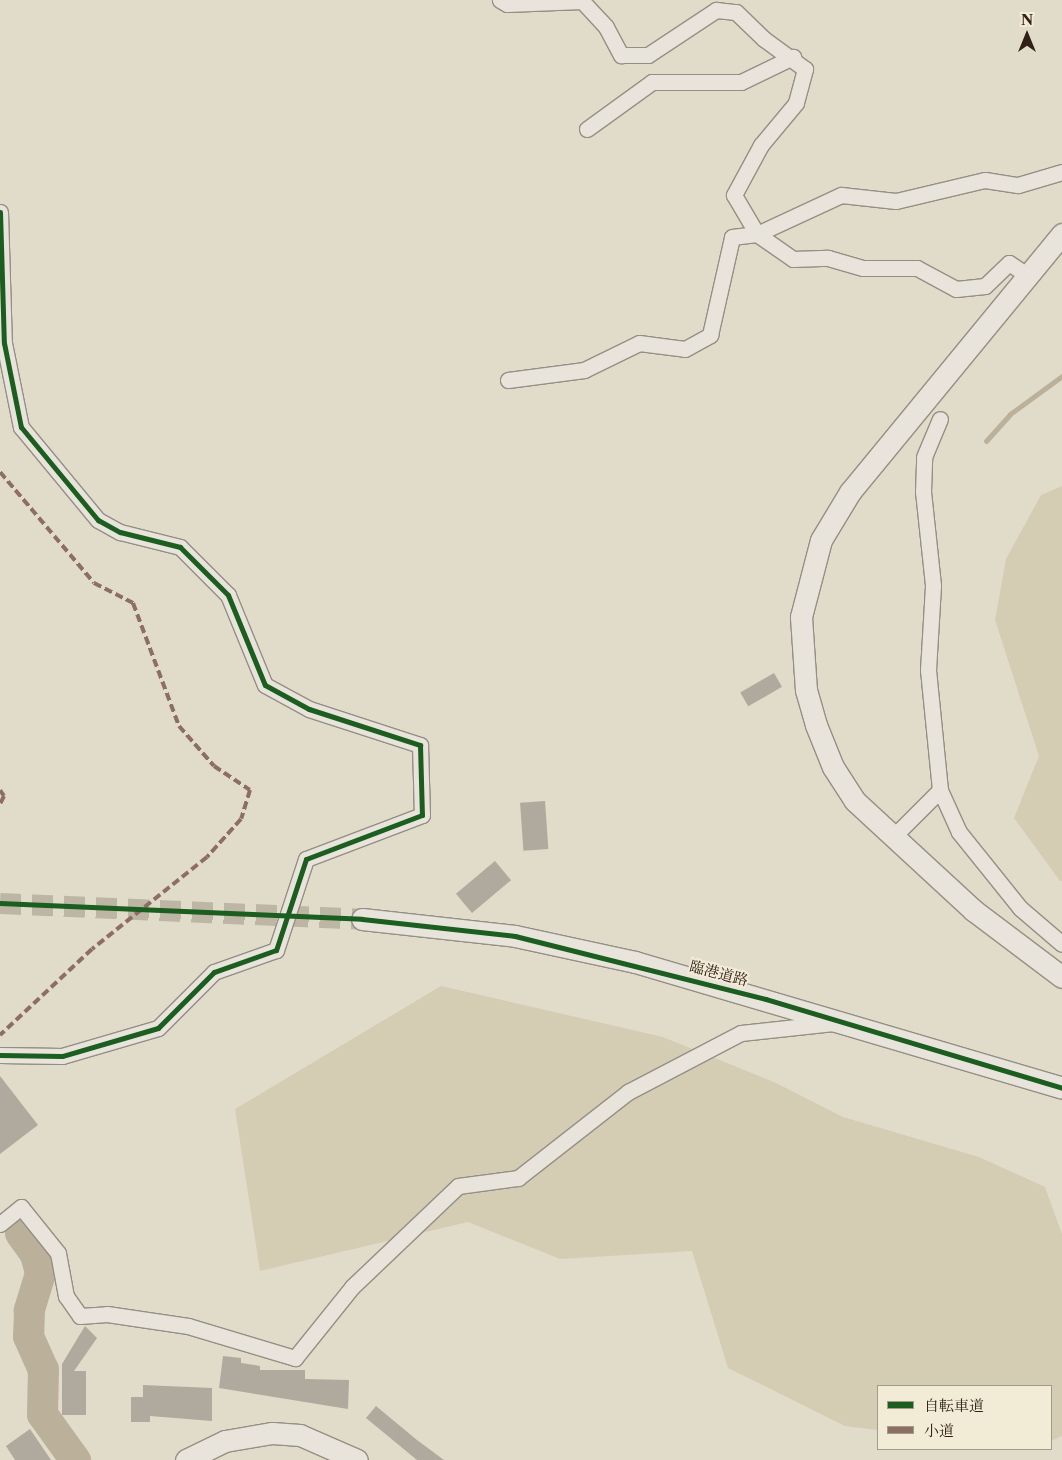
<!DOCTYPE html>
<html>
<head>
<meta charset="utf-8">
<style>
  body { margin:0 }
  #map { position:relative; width:1062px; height:1460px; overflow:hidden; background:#e1dbc9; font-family:"Libre Caslon Text","Noto Serif JP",serif }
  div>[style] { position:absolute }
  .green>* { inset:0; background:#d5ccb4 }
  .stream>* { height:5px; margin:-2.5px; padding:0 2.5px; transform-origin:2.5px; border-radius:2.5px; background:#bbb19a }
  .river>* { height:31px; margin:-15.5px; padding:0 15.5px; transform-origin:15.5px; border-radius:15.5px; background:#bbb19a }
  .building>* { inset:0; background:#afaa9d; transform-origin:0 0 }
  .secondary-tunnel>* { height:21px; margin-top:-10.5px; transform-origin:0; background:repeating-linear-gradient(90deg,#beb6a5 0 21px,transparent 0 32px) }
  .roads { filter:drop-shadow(1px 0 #948f84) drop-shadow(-1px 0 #948f84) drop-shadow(0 1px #948f84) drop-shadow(0 -1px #948f84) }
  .street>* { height:15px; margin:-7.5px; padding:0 7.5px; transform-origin:7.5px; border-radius:7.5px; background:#e8e4db }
  .secondary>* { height:21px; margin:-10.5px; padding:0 10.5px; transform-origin:10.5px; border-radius:10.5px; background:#e8e4db }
  .quiet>* { height:4px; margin-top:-2px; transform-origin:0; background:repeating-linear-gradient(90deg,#8d6e63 0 8px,transparent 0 12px) }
  .cycleway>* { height:5px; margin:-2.5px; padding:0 2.5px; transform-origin:2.5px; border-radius:2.5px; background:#1b5e20 }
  span { translate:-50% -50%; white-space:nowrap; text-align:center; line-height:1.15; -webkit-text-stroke:4px #f2ebd5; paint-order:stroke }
  .street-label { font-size:15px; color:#302017 }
  .legend { position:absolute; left:877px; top:1385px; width:175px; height:65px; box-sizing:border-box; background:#f2ebd5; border:1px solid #a49a89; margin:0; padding:6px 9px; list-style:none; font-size:15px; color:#302017 }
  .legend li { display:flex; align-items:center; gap:10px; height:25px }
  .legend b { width:25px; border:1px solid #a49a89 }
  .north { position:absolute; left:1002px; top:10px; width:50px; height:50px; -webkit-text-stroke:4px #f2ebd5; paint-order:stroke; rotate:0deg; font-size:14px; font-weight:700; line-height:20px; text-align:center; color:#302017 }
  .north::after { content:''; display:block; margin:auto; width:18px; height:22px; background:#302017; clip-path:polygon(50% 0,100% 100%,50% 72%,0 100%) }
</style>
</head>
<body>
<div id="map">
  <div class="green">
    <div style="clip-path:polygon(1062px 486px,1062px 881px,1060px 881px,1014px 818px,1039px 756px,995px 620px,1006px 559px,1041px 495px)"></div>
    <div style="clip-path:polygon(441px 986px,663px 1037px,774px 1082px,843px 1117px,979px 1157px,1045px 1187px,1062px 1234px,1062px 1436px,1051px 1441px,1051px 1386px,878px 1386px,878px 1430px,845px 1426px,728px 1368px,692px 1251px,560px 1259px,468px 1222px,260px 1271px,235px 1109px)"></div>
  </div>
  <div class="stream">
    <div style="left:986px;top:441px;width:36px;rotate:-48deg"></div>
    <div style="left:1010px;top:414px;width:64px;rotate:-36.2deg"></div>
  </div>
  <div class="river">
    <div style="left:20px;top:1233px;width:26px;rotate:54deg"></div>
    <div style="left:35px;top:1254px;width:20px;rotate:75deg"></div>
    <div style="left:40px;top:1273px;width:39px;rotate:107deg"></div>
    <div style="left:29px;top:1310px;width:26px;rotate:92deg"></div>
    <div style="left:28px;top:1336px;width:36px;rotate:66deg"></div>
    <div style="left:43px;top:1369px;width:45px;rotate:91.3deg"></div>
    <div style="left:42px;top:1414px;width:57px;rotate:54.3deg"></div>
  </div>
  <div class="building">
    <div style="left:774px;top:673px;width:16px;height:39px;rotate:60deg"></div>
    <div style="left:545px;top:801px;width:48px;height:25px;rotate:86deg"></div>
    <div style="left:495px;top:861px;width:25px;height:51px;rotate:50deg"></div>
    <div style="clip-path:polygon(0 1076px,38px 1125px,0 1154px)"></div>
    <div style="clip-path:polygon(85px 1326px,97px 1338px,74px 1371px,86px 1371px,86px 1415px,62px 1415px,62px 1364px)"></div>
    <div style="clip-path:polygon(223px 1356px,241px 1358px,241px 1363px,260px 1366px,260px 1370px,305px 1370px,305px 1379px,349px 1380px,348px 1409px,219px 1388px)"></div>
    <div style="clip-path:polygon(143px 1385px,212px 1388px,212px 1421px,150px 1416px,150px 1422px,131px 1422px,131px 1397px,143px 1397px)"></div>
    <div style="clip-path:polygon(376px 1406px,417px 1440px,444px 1460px,417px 1460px,366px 1418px)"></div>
    <div style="clip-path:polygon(30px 1429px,51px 1460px,15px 1460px,6px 1446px)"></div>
  </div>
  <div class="secondary-tunnel">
    <div style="left:0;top:903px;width:362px;rotate:2.5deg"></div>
  </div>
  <div class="roads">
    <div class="street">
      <div style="left:500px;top:0;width:8px;rotate:30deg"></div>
      <div style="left:507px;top:4px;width:75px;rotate:-2.3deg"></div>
      <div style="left:582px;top:1px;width:35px;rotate:47deg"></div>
      <div style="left:606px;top:27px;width:32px;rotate:62deg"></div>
      <div style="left:621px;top:55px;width:27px"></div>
      <div style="left:648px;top:55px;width:82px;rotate:-33.5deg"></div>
      <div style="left:716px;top:10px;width:20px;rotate:6deg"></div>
      <div style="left:736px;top:12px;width:39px;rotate:44deg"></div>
      <div style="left:764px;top:39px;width:51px;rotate:36.2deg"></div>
      <div style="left:805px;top:69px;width:35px;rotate:105deg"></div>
      <div style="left:796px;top:103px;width:55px;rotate:129.8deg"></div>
      <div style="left:761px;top:145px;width:57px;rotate:118.4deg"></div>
      <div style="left:734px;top:195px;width:45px;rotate:59.5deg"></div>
      <div style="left:757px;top:234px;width:44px;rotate:34.8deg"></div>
      <div style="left:793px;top:259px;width:35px;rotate:-2deg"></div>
      <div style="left:828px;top:258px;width:36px;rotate:16deg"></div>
      <div style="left:863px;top:268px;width:54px"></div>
      <div style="left:917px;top:268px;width:44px;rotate:28.3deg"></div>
      <div style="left:956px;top:289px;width:29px;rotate:-6deg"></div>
      <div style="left:985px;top:286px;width:33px;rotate:-44deg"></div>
      <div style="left:1009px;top:263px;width:22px;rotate:34deg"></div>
      <div style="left:587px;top:129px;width:80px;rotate:-35.9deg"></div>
      <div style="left:652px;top:82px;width:89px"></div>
      <div style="left:741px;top:82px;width:58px;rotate:-25.7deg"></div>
      <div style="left:0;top:212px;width:131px;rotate:88.3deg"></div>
      <div style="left:4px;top:343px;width:86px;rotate:78.6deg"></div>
      <div style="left:21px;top:427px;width:121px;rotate:50.4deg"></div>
      <div style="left:98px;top:520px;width:25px;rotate:29deg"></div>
      <div style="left:120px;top:532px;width:62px;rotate:14deg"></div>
      <div style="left:180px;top:547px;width:68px;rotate:45deg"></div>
      <div style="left:228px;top:595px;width:97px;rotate:67.7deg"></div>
      <div style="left:265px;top:685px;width:50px;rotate:28.6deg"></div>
      <div style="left:309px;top:709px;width:117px;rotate:18deg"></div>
      <div style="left:420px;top:745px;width:70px;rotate:88.4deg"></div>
      <div style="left:422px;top:815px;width:124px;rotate:159.2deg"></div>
      <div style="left:306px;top:859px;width:96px;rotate:108.2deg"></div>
      <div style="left:276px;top:950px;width:66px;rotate:160.5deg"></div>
      <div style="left:214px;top:972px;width:79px;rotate:135deg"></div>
      <div style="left:158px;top:1028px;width:100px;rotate:163.7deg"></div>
      <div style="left:62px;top:1056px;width:62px;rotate:-179.1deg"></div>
      <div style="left:508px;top:380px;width:77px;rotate:-7.5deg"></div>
      <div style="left:584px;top:370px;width:61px;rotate:-26.1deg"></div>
      <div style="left:639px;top:343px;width:46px;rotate:7.4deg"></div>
      <div style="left:685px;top:349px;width:29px;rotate:-29deg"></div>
      <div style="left:710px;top:335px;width:100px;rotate:-77.3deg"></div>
      <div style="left:732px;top:237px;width:25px;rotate:-7deg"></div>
      <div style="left:757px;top:234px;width:93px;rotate:-24.9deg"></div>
      <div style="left:841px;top:195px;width:55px;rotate:6.2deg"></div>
      <div style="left:896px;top:201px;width:91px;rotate:-13.3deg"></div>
      <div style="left:985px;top:180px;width:33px;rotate:9deg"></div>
      <div style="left:1018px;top:185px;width:46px;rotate:-16.5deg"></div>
      <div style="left:940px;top:790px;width:121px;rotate:-95.7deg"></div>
      <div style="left:928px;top:670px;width:85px;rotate:-86.6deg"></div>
      <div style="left:933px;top:585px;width:94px;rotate:-96.1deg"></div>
      <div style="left:923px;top:492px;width:35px;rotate:-88deg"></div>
      <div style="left:924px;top:457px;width:41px;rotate:-67.2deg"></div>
      <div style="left:893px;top:837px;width:66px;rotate:-45deg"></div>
      <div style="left:940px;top:790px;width:46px;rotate:65.7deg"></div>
      <div style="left:959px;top:832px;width:97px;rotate:51.2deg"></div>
      <div style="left:1020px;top:908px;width:55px;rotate:40.6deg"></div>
      <div style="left:0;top:1224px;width:27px;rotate:-39deg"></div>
      <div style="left:21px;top:1207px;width:59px;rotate:51.2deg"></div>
      <div style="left:58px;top:1253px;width:44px;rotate:79.5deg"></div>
      <div style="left:66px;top:1296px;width:24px;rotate:55deg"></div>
      <div style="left:80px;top:1316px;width:27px;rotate:-4deg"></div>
      <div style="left:107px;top:1314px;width:82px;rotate:8.4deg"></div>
      <div style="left:188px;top:1326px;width:112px;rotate:16.7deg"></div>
      <div style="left:295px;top:1358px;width:91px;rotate:-51.2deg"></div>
      <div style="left:352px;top:1287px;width:146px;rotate:-43.6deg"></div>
      <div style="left:458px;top:1186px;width:61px;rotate:-7.6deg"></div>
      <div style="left:518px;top:1178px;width:140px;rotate:-38deg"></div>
      <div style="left:628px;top:1092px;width:127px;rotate:-27.6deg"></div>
      <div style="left:741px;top:1033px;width:93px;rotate:-6.2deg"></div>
    </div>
    <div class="secondary">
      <div style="left:1062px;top:234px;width:334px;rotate:129.4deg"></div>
      <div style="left:850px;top:492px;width:56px;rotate:121.1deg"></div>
      <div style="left:821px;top:540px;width:80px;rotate:104.6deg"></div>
      <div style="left:801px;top:617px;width:73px;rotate:86.1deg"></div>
      <div style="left:806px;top:690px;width:36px;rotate:74deg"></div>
      <div style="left:816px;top:725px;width:45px;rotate:68deg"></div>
      <div style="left:833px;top:767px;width:40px;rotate:57.1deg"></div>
      <div style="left:855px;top:801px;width:161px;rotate:42.7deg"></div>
      <div style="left:973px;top:910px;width:111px;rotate:37deg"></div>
      <div style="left:362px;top:919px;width:154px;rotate:6.3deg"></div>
      <div style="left:515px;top:936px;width:123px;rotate:12.2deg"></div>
      <div style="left:635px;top:962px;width:445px;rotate:16.4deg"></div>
      <div style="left:186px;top:1460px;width:43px;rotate:-26deg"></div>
      <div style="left:225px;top:1441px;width:48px;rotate:-9.7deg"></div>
      <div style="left:272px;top:1433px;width:28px;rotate:4deg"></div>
      <div style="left:300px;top:1435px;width:62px;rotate:23.7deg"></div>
    </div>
  </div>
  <div class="quiet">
    <div style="left:0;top:472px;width:145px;rotate:49.7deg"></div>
    <div style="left:94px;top:583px;width:44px;rotate:27.1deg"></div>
    <div style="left:133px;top:603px;width:131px;rotate:69.5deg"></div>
    <div style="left:179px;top:726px;width:53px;rotate:48.8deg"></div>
    <div style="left:214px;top:766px;width:43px;rotate:33.7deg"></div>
    <div style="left:250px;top:790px;width:30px;rotate:107deg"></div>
    <div style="left:241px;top:819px;width:51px;rotate:131.8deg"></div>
    <div style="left:207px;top:857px;width:147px;rotate:141.3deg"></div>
    <div style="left:92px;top:949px;width:126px;rotate:136.9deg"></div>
    <div style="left:0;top:790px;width:7px;rotate:56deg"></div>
    <div style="left:4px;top:796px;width:9px;rotate:117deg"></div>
  </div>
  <div class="cycleway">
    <div style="left:0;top:212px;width:131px;rotate:88.3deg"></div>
    <div style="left:4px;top:343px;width:86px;rotate:78.6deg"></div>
    <div style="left:21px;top:427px;width:121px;rotate:50.4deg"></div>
    <div style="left:98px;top:520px;width:25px;rotate:29deg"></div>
    <div style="left:120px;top:532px;width:62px;rotate:14deg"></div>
    <div style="left:180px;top:547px;width:68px;rotate:45deg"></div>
    <div style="left:228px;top:595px;width:97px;rotate:67.7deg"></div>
    <div style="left:265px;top:685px;width:50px;rotate:28.6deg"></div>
    <div style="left:309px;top:709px;width:117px;rotate:18deg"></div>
    <div style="left:420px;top:745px;width:70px;rotate:88.4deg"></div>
    <div style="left:422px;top:815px;width:124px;rotate:159.2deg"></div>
    <div style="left:306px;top:859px;width:96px;rotate:108.2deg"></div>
    <div style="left:276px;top:950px;width:66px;rotate:160.5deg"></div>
    <div style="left:214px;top:972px;width:79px;rotate:135deg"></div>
    <div style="left:158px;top:1028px;width:100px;rotate:163.7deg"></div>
    <div style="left:62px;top:1056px;width:62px;rotate:-179.1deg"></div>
    <div style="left:0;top:903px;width:362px;rotate:2.5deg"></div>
    <div style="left:362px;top:919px;width:154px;rotate:6.3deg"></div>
    <div style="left:515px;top:936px;width:259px;rotate:14.1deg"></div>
    <div style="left:766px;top:999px;width:309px;rotate:16.7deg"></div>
  </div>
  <div class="street-label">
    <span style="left:719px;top:973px;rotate:15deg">臨港道路</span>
  </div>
  <ul class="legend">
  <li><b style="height:6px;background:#1b5e20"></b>自転車道</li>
  <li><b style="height:6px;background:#8d6e63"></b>小道</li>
  </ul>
  <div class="north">N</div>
</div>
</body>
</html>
